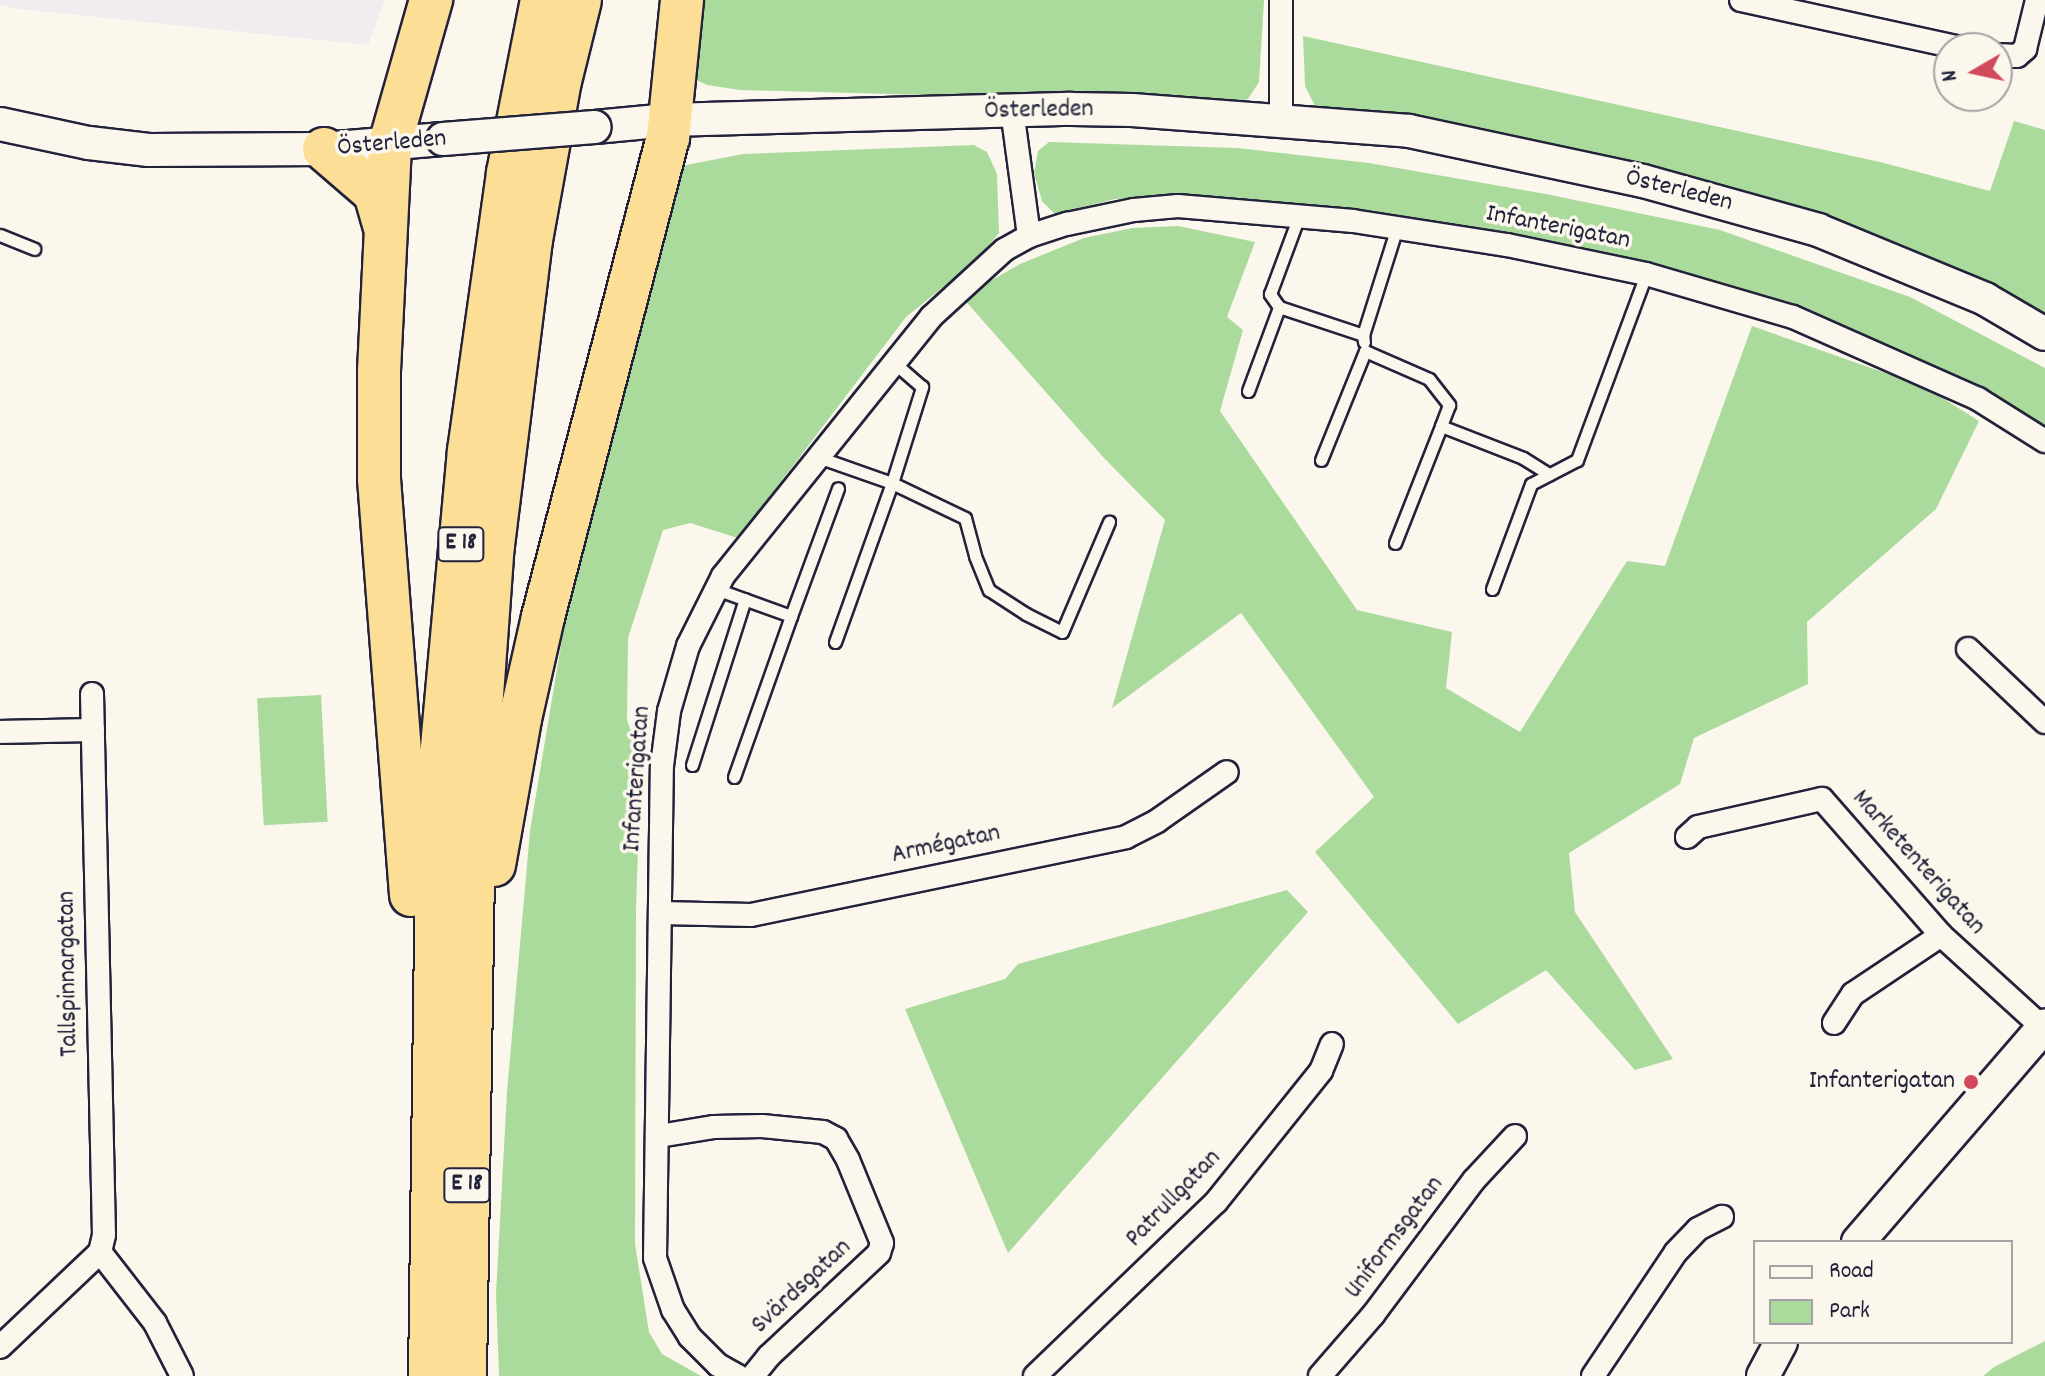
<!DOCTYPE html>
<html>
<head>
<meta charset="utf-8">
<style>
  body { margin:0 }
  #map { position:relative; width:2045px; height:1376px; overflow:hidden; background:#fbf7ec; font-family:Dekko,sans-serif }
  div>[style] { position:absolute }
  .built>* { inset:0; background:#f0ecf0 }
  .green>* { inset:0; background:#abdb9c; transform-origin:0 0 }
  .roads { filter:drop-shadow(2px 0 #22223b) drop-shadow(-2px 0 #22223b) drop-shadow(0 2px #22223b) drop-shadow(0 -2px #22223b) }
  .lane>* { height:11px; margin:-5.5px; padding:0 5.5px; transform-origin:5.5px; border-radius:5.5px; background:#fbf7ec }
  .street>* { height:22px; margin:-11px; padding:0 11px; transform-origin:11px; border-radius:11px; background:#fbf7ec }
  .secondary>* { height:32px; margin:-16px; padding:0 16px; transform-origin:16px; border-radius:16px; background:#fbf7ec }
  .highway>* { height:42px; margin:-21px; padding:0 21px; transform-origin:21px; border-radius:21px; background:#fcde96 }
  .bridges { filter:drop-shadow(2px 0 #22223b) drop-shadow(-2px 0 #22223b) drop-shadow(0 2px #22223b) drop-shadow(0 -2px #22223b) }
  .secondary-bridge>* { height:32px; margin:-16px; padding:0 16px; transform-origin:16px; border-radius:16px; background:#fbf7ec }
  .dots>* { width:22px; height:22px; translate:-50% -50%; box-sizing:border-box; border:4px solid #fbf7ec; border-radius:50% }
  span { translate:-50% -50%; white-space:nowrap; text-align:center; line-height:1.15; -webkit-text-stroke:7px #fbf7ec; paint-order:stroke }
  .shield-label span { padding:2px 6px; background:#fbf7ec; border:2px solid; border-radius:6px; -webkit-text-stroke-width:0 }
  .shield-label { font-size:24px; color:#22223b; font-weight:700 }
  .street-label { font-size:26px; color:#22223b }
  .poi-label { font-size:26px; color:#22223b }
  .right { translate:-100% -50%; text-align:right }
  .legend { position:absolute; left:1753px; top:1240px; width:260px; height:104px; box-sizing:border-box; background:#fbf7ec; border:2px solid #a4a2a5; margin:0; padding:10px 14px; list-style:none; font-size:24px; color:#22223b }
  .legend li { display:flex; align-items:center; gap:16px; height:40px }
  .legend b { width:40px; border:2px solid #a4a2a5 }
  .north { position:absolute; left:1933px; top:32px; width:80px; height:80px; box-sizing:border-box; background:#fbf7ec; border:2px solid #a4a2a5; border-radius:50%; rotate:261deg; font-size:22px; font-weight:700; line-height:32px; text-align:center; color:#22223b }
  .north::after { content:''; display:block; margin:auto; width:28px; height:36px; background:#d1495b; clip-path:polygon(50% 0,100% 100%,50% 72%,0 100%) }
</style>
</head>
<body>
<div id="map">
  <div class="built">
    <div style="clip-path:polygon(0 0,385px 0,368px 45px,20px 9px,0 5px)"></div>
  </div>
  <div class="green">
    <div style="clip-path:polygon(698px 0,1264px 0,1259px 82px,1248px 99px,1230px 103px,740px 90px,707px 85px,688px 76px)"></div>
    <div style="clip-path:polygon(1303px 36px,1880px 162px,1990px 191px,2014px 121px,2045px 130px,2045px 316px,1933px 261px,1315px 106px,1305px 86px)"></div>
    <div style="clip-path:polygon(1049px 142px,1238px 148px,1369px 163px,1546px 194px,1720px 230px,1910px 297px,2045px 368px,2045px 434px,1653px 265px,1396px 218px,1192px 195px,1115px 199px,1055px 214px,1042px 201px,1034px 173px,1038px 151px)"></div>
    <div style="clip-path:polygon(974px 145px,987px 152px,997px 174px,999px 233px,979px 258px,906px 317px,738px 538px,690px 523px,663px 530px,628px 638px,627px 720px,641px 760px,636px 909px,635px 1244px,649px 1332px,662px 1354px,701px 1376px,499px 1376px,496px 1294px,507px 1092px,530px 831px,563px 633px,681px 166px,743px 154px)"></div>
    <div style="clip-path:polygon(1178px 226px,1255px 242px,1227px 317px,1243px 330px,1220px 411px,1357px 610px,1452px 632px,1446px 688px,1520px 732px,1627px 561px,1665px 566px,1752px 326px,1925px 387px,1979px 421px,1936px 509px,1807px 622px,1808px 684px,1694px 738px,1680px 784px,1569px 853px,1575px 912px,1673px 1059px,1635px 1070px,1546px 970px,1458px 1024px,1315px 852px,1374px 797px,1241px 613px,1112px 708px,1165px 520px,1104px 458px,962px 297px,1020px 264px,1084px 238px,1132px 228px)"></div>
    <div style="left:321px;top:695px;width:127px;height:64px;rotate:87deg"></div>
    <div style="clip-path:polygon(1287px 890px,1308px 912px,1008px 1253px,905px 1009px,1005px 979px,1018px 964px)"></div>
    <div style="clip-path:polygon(2045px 1341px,2045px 1376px,1983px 1376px,1994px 1367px)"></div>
  </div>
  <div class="roads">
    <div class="lane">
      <div style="left:0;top:235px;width:37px;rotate:22deg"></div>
      <div style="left:1279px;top:307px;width:16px;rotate:-125deg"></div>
      <div style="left:1270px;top:294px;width:83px;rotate:-69.6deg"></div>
      <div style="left:1364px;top:342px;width:7px;rotate:-98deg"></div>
      <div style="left:1363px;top:335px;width:113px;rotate:-72.5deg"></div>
      <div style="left:1248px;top:391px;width:90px;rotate:-69.7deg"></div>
      <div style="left:1279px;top:307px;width:89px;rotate:18.4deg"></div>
      <div style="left:818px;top:457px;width:78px;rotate:19.4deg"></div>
      <div style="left:892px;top:483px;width:81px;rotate:25.6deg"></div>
      <div style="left:965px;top:518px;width:39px;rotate:75deg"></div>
      <div style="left:975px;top:556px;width:37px;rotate:68deg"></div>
      <div style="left:989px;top:590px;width:44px;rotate:33deg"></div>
      <div style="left:1026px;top:614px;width:40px;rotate:26.6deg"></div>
      <div style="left:1062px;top:632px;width:120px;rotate:-66.9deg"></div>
      <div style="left:1321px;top:460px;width:118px;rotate:-68deg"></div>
      <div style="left:1365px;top:351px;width:70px;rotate:23.6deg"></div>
      <div style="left:1429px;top:379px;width:33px;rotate:52deg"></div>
      <div style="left:1449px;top:405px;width:22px;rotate:111deg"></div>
      <div style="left:1395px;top:543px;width:126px;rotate:-68.5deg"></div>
      <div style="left:1441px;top:426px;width:88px;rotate:21.3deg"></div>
      <div style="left:1523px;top:458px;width:31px;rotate:32deg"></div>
      <div style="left:716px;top:589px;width:80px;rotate:19.8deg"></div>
      <div style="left:791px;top:616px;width:136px;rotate:-69.8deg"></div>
      <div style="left:1492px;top:589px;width:112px;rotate:-69.6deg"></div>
      <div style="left:1531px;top:484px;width:52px;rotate:-27.6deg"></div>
      <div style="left:1577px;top:460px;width:198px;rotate:-69.6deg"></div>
      <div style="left:835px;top:642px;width:169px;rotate:-70.3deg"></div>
      <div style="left:892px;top:483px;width:101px;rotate:-72.6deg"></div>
      <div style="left:922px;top:387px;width:37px;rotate:-139deg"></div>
      <div style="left:692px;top:765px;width:174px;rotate:-72.3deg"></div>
      <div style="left:734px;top:777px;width:171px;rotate:-70.5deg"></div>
    </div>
    <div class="street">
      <div style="left:1281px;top:0;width:121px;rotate:90deg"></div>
      <div style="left:1741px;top:0;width:226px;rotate:12.3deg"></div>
      <div style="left:1997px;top:55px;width:20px;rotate:3deg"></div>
      <div style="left:2017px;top:56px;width:11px;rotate:-41deg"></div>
      <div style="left:2025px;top:49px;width:50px;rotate:-76.2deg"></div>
      <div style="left:1012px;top:110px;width:127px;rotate:82.3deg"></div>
      <div style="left:1968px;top:649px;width:106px;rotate:43.5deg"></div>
      <div style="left:92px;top:694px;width:541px;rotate:88.73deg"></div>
      <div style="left:104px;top:1235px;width:17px;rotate:103deg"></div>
      <div style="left:0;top:732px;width:93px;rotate:-1.2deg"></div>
      <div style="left:1687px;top:837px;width:15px;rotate:-42deg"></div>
      <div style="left:1698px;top:827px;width:127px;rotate:-12.7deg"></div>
      <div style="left:1822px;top:799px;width:181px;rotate:48.8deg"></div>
      <div style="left:1941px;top:935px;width:137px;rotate:42.3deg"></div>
      <div style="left:660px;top:913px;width:91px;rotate:1.3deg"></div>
      <div style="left:751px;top:915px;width:383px;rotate:-11.7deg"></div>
      <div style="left:1126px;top:837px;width:35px;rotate:-27deg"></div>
      <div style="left:1157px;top:821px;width:85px;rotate:-35deg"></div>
      <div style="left:1834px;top:1023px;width:35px;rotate:-57deg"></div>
      <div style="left:1853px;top:994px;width:106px;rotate:-33.8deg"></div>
      <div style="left:659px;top:1136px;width:56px;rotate:-9.3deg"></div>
      <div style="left:714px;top:1127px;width:48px;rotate:-1.2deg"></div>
      <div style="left:762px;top:1126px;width:61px;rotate:5.6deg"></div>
      <div style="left:823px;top:1132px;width:15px;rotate:28deg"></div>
      <div style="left:836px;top:1139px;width:24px;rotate:60deg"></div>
      <div style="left:848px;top:1160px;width:90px;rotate:67.7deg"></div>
      <div style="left:882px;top:1243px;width:10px;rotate:107deg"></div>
      <div style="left:879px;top:1253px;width:151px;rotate:136.9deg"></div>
      <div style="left:769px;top:1356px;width:26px;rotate:129deg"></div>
      <div style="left:100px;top:1252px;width:90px;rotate:52.2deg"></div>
      <div style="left:155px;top:1323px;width:59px;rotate:63deg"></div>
      <div style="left:0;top:1347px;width:138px;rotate:-43.5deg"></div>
      <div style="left:738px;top:1376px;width:23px;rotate:-151deg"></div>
      <div style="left:718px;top:1365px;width:40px;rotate:-135deg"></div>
      <div style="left:690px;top:1337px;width:32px;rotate:-122deg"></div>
      <div style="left:673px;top:1310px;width:55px;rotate:-109.1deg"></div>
      <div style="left:655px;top:1258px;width:492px;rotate:-89.2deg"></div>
      <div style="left:662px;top:766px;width:55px;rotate:-82.7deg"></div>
      <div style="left:669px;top:711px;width:68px;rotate:-73.7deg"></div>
      <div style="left:688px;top:646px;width:78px;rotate:-63.4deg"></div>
      <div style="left:723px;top:576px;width:332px;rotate:-51.2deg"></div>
      <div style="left:931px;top:317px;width:99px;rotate:-42.5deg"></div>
      <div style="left:1004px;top:250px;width:29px;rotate:-29deg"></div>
      <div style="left:1029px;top:236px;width:40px;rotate:-18deg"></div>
      <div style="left:1067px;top:224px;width:68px;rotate:-11.8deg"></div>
      <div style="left:1134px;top:210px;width:44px;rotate:-5.2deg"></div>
      <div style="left:1178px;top:206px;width:176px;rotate:4.9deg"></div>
      <div style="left:1353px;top:221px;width:156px;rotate:8.9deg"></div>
      <div style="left:1507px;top:245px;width:142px;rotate:11.8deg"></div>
      <div style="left:1646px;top:274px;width:153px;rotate:16.3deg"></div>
      <div style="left:1793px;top:317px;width:202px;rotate:23.9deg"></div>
      <div style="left:1978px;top:399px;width:79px;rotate:32.1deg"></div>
      <div style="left:1035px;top:1376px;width:251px;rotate:-43.9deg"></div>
      <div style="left:1216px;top:1202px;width:168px;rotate:-51.3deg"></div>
      <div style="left:1321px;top:1071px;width:29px;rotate:-68deg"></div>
      <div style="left:1320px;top:1376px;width:81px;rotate:-49deg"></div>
      <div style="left:1373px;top:1315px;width:169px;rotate:-53.2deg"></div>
      <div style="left:1474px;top:1180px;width:60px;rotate:-47deg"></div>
      <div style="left:1593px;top:1376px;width:149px;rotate:-56.2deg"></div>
      <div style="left:1676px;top:1252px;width:32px;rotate:-46deg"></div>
      <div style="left:1698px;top:1229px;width:27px;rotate:-27deg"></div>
    </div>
    <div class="secondary">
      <div style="left:0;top:124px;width:91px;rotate:12.1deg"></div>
      <div style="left:89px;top:143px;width:60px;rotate:6.7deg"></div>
      <div style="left:149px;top:150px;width:175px;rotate:-0.3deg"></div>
      <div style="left:324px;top:149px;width:119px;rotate:-4.8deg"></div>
      <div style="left:595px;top:127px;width:74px;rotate:-5.4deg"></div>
      <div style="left:669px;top:120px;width:402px;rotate:-1.6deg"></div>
      <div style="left:1071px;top:109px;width:61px;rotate:0.9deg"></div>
      <div style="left:1132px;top:110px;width:278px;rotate:4.3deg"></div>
      <div style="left:1409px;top:131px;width:239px;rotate:12.1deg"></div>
      <div style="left:1643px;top:181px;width:182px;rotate:15.6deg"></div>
      <div style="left:1818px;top:230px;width:181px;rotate:22.4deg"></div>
      <div style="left:1985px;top:299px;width:69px;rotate:30.3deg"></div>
      <div style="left:1858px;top:1242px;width:286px;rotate:-49.2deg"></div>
      <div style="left:1763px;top:1376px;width:38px;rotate:-62deg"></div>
    </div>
    <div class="highway">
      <div style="left:324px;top:149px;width:67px;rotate:40.8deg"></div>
      <div style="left:375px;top:193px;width:33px;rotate:74deg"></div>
      <div style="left:494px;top:865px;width:148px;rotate:-79.9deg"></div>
      <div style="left:520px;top:719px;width:105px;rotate:-77.3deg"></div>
      <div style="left:543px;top:617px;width:495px;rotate:-75.4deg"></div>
      <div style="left:668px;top:138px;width:139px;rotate:-84.2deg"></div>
      <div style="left:411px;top:895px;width:417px;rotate:-94.4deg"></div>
      <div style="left:379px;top:479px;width:108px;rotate:-90deg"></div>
      <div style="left:379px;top:371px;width:227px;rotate:-87.2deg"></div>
      <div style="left:390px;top:144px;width:150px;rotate:-74.1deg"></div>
      <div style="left:430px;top:1376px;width:585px;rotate:-89.22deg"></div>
      <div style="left:438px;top:791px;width:341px;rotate:-84.8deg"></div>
      <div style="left:469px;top:451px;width:281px;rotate:-82deg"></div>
      <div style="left:508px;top:173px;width:176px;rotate:-78.9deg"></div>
      <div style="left:465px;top:1376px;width:569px;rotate:-89.09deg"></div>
      <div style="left:474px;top:807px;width:263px;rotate:-85.9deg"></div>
      <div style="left:493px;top:545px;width:307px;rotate:-82.9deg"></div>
      <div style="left:531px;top:240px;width:162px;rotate:-79.7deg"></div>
      <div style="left:560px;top:81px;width:83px;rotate:-76.1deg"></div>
    </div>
  </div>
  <div class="bridges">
    <div class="secondary-bridge">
      <div style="left:443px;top:139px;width:152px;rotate:-4.5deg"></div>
    </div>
  </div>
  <div class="dots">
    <div style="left:1971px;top:1082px;background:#d1495b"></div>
  </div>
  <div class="shield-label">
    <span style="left:461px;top:544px">E 18</span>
    <span style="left:467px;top:1185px">E 18</span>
  </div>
  <div class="street-label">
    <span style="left:1039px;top:111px;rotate:-1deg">Österleden</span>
    <span style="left:392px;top:144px;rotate:-5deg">Österleden</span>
    <span style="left:1679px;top:191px;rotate:14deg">Österleden</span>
    <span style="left:1558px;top:228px;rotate:11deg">Infanterigatan</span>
    <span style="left:638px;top:779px;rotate:-86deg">Infanterigatan</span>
    <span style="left:946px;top:845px;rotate:-12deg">Armégatan</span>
    <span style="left:1918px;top:863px;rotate:48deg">Marketenterigatan</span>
    <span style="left:69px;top:974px;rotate:-91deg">Tallspinnargatan</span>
    <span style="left:1174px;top:1199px;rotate:-46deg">Patrullgatan</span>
    <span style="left:1395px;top:1238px;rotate:-53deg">Uniformsgatan</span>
    <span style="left:802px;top:1287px;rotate:-43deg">Svärdsgatan</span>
  </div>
  <div class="poi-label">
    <span class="right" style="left:1955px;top:1082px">Infanterigatan</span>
  </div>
  <ul class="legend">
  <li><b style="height:10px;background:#fbf7ec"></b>Road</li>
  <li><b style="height:22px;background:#abdb9c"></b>Park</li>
  </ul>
  <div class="north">N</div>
</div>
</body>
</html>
